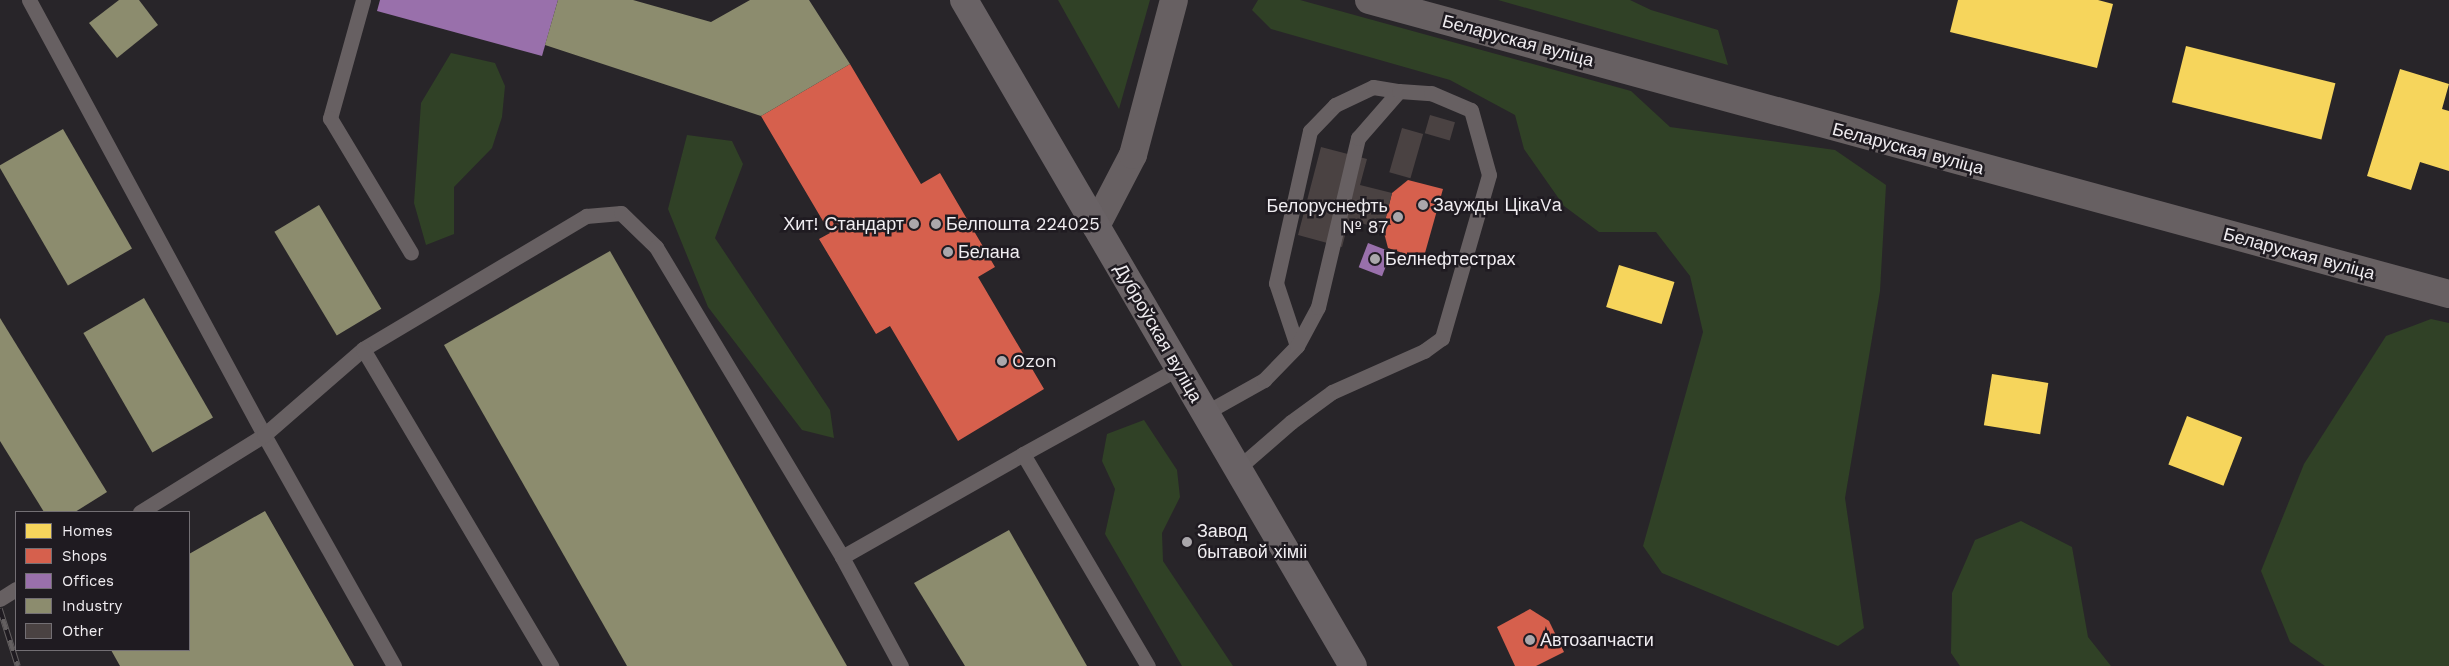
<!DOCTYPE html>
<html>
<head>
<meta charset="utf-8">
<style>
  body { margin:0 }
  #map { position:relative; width:2449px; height:666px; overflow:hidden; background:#282529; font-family:"Work Sans",sans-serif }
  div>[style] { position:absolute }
  .green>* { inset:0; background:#304126 }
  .homes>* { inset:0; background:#f6d55c; transform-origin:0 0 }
  .shops>* { inset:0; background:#d6604d }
  .offices>* { inset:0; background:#9970ab; transform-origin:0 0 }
  .industry>* { inset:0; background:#8c8c6e; transform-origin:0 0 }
  .building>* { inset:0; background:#4a4242; transform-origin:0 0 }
  .service>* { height:15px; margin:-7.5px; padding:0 7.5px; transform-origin:7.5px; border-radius:7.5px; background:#676062 }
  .minor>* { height:28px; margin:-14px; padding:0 14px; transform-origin:14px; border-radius:14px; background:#676062 }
  .secondary>* { height:28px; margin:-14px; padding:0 14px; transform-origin:14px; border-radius:14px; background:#696265 }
  .rail>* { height:5.5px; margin-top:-2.75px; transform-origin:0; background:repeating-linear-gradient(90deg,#1f1b21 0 11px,#635f60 0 22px); box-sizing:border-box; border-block:1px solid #635f60 }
  .dots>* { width:14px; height:14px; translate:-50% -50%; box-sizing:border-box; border:2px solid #1f1b21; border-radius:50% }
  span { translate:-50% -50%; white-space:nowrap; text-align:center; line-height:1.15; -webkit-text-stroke:5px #1f1b21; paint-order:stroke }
  .street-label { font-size:18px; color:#f0edf1 }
  .poi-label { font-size:18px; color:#f0edf1 }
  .left { translate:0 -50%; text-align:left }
  .right { translate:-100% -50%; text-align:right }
  .legend { position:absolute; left:15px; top:511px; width:175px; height:140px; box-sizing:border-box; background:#1f1b21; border:1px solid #736f74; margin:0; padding:6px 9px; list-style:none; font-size:15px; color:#f0edf1 }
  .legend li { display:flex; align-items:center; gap:10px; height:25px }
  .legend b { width:25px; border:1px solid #736f74 }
</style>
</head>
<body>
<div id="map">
  <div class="green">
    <div style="clip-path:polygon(1058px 0,1150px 0,1119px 109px)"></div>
    <div style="clip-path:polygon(1258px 0,1300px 0,1631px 91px,1670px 127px,1835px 150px,1886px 185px,1880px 291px,1845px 498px,1864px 628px,1838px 646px,1662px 573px,1643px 546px,1703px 332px,1690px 276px,1656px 232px,1599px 232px,1564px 206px,1524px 149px,1515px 115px,1450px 80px,1271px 29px,1252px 10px)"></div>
    <div style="clip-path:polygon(1498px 0,1630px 0,1651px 10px,1718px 30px,1728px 65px)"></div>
    <div style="clip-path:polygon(451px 53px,495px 63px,505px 86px,502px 117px,492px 148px,454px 187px,454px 234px,426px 245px,414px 203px,421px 103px)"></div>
    <div style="clip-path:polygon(687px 135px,732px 141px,743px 164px,715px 238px,830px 410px,834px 438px,802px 430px,708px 307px,668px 209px)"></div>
    <div style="clip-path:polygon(2431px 319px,2449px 323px,2449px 666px,2325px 666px,2290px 642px,2261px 571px,2304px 464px,2386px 336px)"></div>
    <div style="clip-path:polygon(1144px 420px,1177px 470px,1180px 497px,1162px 533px,1163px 561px,1233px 666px,1182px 666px,1105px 534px,1115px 489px,1102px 461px,1107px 434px)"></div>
    <div style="clip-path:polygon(2021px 521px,2072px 547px,2088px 637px,2111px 666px,1960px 666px,1951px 653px,1952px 593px,1975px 540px)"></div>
  </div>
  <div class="homes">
    <div style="clip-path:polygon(1958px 0,2098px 0,2113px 4px,2097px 68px,1950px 32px)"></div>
    <div style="left:2186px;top:46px;width:154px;height:58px;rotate:14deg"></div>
    <div style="clip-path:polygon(2400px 69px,2449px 84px,2442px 109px,2449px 111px,2449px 171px,2420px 162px,2411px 190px,2367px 176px)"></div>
    <div style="left:1619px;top:265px;width:58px;height:44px;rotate:17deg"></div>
    <div style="left:1992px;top:374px;width:57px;height:52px;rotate:9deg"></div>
    <div style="left:2187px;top:416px;width:59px;height:52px;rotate:21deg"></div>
  </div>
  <div class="shops">
    <div style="clip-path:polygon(850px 64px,921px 184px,940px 173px,995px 267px,978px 277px,1044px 389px,958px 441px,890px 326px,876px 334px,819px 239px,830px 233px,761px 116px)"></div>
    <div style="clip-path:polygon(1408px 180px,1443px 189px,1423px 260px,1388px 248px,1383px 229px,1392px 193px)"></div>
    <div style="clip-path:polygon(1530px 609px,1549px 621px,1564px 652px,1536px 666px,1515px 666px,1497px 627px)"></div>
  </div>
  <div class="offices">
    <div style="clip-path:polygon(380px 0,558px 0,542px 56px,377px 11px)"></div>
    <div style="left:1368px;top:243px;width:25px;height:26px;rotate:21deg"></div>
  </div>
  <div class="industry">
    <div style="clip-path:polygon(119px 0,139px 0,158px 25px,117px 58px,89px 23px)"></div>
    <div style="clip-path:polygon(558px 0,633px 0,711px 22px,750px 0,809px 0,850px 64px,761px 116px,545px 45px)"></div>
    <div style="left:63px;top:129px;width:138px;height:74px;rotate:60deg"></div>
    <div style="left:319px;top:205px;width:121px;height:52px;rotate:59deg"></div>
    <div style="clip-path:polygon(610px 251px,847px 666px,627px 666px,444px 345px)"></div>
    <div style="left:144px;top:298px;width:138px;height:70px;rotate:60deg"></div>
    <div style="clip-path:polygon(0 318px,107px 492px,75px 512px,44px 512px,0 441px)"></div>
    <div style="clip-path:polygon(265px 511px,354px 666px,120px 666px,111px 650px,189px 650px,189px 554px)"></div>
    <div style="clip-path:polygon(1009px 530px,1087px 666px,965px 666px,914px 583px)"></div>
  </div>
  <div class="building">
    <div style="left:1430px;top:115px;width:26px;height:19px;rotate:16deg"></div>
    <div style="left:1402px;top:128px;width:22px;height:46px;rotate:16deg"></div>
    <div style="clip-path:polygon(1321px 147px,1367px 159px,1360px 185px,1392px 193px,1383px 229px,1349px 220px,1342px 247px,1298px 235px)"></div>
  </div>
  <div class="service">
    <div style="left:29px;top:0;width:494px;rotate:61.6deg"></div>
    <div style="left:264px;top:435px;width:265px;rotate:60.6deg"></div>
    <div style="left:363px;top:0;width:123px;rotate:105.6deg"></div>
    <div style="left:330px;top:118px;width:157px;rotate:59deg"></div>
    <div style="left:1297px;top:346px;width:66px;rotate:-108.4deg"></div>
    <div style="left:1276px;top:283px;width:156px;rotate:-77.4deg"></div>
    <div style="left:1310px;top:131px;width:36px;rotate:-46deg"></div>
    <div style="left:1335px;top:105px;width:42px;rotate:-25.3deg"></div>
    <div style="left:1373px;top:87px;width:26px;rotate:9deg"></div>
    <div style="left:363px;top:349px;width:260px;rotate:-30.8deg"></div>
    <div style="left:586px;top:216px;width:35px;rotate:-5deg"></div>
    <div style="left:621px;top:213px;width:49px;rotate:44.2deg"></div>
    <div style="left:656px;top:247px;width:362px;rotate:59deg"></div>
    <div style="left:842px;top:557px;width:124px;rotate:61.6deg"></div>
    <div style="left:1205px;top:413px;width:68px;rotate:-29.2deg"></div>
    <div style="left:1264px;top:380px;width:47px;rotate:-45.9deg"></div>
    <div style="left:1297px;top:346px;width:44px;rotate:-61.7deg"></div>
    <div style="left:1318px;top:307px;width:174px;rotate:-76.7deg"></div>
    <div style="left:1358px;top:138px;width:62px;rotate:-48.9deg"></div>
    <div style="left:1399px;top:91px;width:32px;rotate:4deg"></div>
    <div style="left:1431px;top:93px;width:43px;rotate:23deg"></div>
    <div style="left:1471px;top:110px;width:67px;rotate:74.5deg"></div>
    <div style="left:1489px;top:175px;width:170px;rotate:106.1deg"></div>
    <div style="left:1442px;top:338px;width:22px;rotate:144deg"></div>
    <div style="left:1424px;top:351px;width:101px;rotate:156deg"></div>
    <div style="left:1332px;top:392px;width:51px;rotate:143.8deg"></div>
    <div style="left:1291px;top:422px;width:72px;rotate:139deg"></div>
    <div style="left:1023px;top:454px;width:178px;rotate:-28.9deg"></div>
    <div style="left:140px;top:512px;width:146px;rotate:-31.8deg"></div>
    <div style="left:264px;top:435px;width:131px;rotate:-41deg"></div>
    <div style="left:363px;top:349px;width:369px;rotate:59.3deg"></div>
    <div style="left:842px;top:557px;width:208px;rotate:-29.6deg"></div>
    <div style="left:1023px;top:454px;width:246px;rotate:59.5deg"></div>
    <div style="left:0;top:599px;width:19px;rotate:-32deg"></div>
  </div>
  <div class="minor">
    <div style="left:1369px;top:0;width:1119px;rotate:15.23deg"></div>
    <div style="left:1096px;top:226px;width:80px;rotate:-62.5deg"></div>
    <div style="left:1133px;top:155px;width:160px;rotate:-75.2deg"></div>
  </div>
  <div class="secondary">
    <div style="left:964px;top:0;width:771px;rotate:59.71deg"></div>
  </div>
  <div class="rail">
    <div style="left:0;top:609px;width:60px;rotate:72.5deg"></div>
  </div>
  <div class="dots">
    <div style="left:1423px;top:205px;background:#aaa7ab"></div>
    <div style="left:1398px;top:217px;background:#aaa7ab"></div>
    <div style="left:914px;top:224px;background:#aaa7ab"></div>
    <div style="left:936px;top:224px;background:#aaa7ab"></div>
    <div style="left:948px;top:252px;background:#aaa7ab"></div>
    <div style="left:1375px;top:259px;background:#aaa7ab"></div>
    <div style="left:1002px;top:361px;background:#aaa7ab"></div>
    <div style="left:1187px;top:542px;background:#aaa7ab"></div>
    <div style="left:1530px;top:640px;background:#aaa7ab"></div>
  </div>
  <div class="street-label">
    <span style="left:1518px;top:41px;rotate:15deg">Беларуская вуліца</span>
    <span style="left:1908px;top:149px;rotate:15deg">Беларуская вуліца</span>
    <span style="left:2299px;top:254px;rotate:15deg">Беларуская вуліца</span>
    <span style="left:1158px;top:333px;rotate:60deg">Дуброўская вуліца</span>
  </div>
  <div class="poi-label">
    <span class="left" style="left:1433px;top:205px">Заужды ЦікаVа</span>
    <span class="right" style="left:1388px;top:217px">Белоруснефть<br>№ 87</span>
    <span class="right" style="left:904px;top:224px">Хит! Стандарт</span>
    <span class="left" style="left:946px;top:224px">Белпошта 224025</span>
    <span class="left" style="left:958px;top:252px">Белана</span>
    <span class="left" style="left:1385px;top:259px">Белнефтестрах</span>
    <span class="left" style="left:1012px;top:361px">Ozon</span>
    <span class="left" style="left:1197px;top:542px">Завод<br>бытавой хіміі</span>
    <span class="left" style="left:1540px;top:640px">Автозапчасти</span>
  </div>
  <ul class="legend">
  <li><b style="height:14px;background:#f6d55c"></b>Homes</li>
  <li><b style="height:14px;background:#d6604d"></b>Shops</li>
  <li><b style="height:14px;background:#9970ab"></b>Offices</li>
  <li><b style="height:14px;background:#8c8c6e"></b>Industry</li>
  <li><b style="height:14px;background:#4a4242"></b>Other</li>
  </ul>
</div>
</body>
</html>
